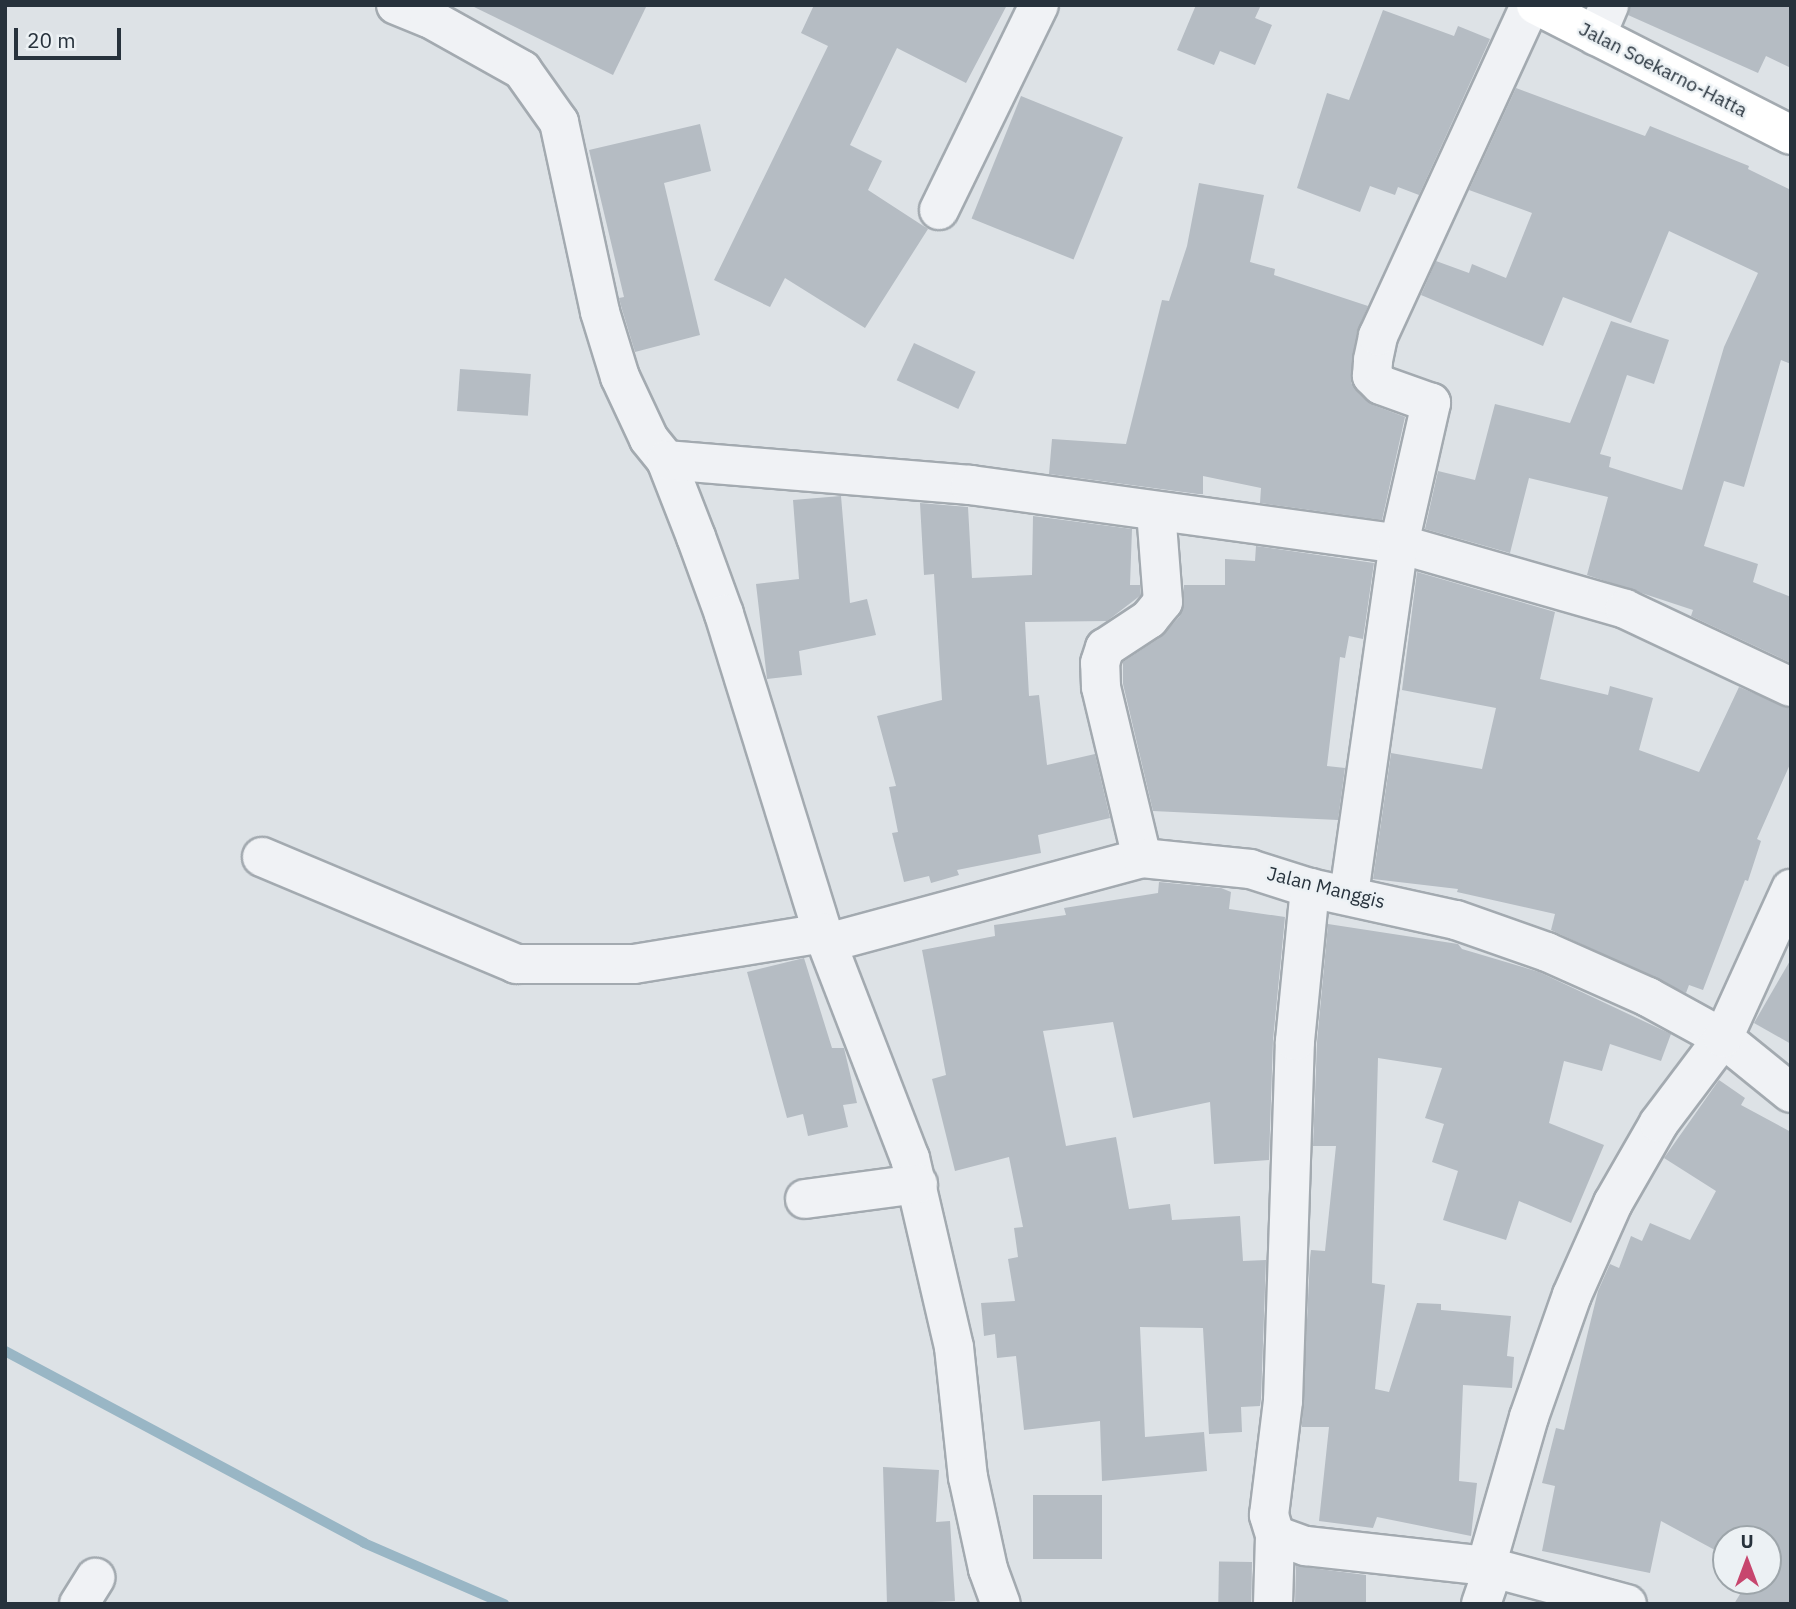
<!DOCTYPE html>
<html>
<head>
<meta charset="utf-8">
<style>
  body { margin:0 }
  #map { position:relative; width:1796px; height:1609px; overflow:hidden; background:#dde2e6; font-family:"IBM Plex Sans",sans-serif }
  div>[style] { position:absolute }
  .stream>* { height:10px; margin:-5px; padding:0 5px; transform-origin:5px; border-radius:5px; background:#99b6c5 }
  .building>* { inset:0; background:#b5bcc3; transform-origin:0 0 }
  .roads { filter:drop-shadow(2px 0 #a3aab0) drop-shadow(-2px 0 #a3aab0) drop-shadow(0 2px #a3aab0) drop-shadow(0 -2px #a3aab0) }
  .minor>* { height:38px; margin:-19px; padding:0 19px; transform-origin:19px; border-radius:19px; background:#f0f2f5 }
  .highway>* { height:38px; margin:-19px; padding:0 19px; transform-origin:19px; border-radius:19px; background:#fff }
  span { translate:-50% -50%; white-space:nowrap; text-align:center; line-height:1.15; -webkit-text-stroke:5px #ecf1f4; paint-order:stroke }
  .street-label { font-size:19px; color:#27323c }
  .frame { position:absolute; inset:0; border:7px solid #27323c; pointer-events:none }
  .north { position:absolute; left:1712px; top:1525px; width:70px; height:70px; box-sizing:border-box; background:#ecf1f4; border:2px solid #9da5aa; border-radius:50%; rotate:0deg; font-size:19px; font-weight:700; line-height:28px; text-align:center; color:#27323c }
  .north::after { content:''; display:block; margin:auto; width:24px; height:32px; background:#c7466e; clip-path:polygon(50% 0,100% 100%,50% 72%,0 100%) }
  .scale { position:absolute; left:14px; top:28px; width:107px; height:32px; box-sizing:border-box; border:4px solid #27323c; border-top:0; padding-left:9px; font-size:21px; line-height:24px; white-space:nowrap; color:#27323c; -webkit-text-stroke:5px #ecf1f4; paint-order:stroke }
</style>
</head>
<body>
<div id="map">
  <div class="stream">
    <div style="left:5px;top:1351px;width:407px;rotate:28.1deg"></div>
    <div style="left:364px;top:1543px;width:153px;rotate:23.5deg"></div>
  </div>
  <div class="building">
    <div style="clip-path:polygon(470px 5px,647px 5px,613px 75px)"></div>
    <div style="clip-path:polygon(814px 5px,1007px 5px,966px 83px,897px 48px,850px 145px,882px 161px,868px 190px,928px 229px,865px 328px,785px 278px,770px 307px,714px 280px,828px 46px,801px 33px)"></div>
    <div style="clip-path:polygon(1196px 5px,1261px 5px,1255px 18px,1272px 25px,1255px 65px,1220px 51px,1214px 65px,1177px 50px)"></div>
    <div style="clip-path:polygon(1630px 5px,1791px 5px,1791px 68px,1766px 56px,1758px 73px,1628px 15px)"></div>
    <div style="clip-path:polygon(1383px 10px,1454px 36px,1458px 26px,1490px 39px,1419px 195px,1398px 187px,1395px 195px,1370px 186px,1360px 212px,1297px 188px,1327px 93px,1349px 100px)"></div>
    <div style="clip-path:polygon(1516px 88px,1645px 136px,1650px 126px,1749px 166px,1748px 169px,1791px 190px,1791px 364px,1781px 360px,1744px 487px,1724px 481px,1704px 546px,1758px 564px,1753px 582px,1791px 597px,1791px 663px,1691px 616px,1693px 610px,1587px 575px,1608px 497px,1529px 478px,1510px 553px,1425px 529px,1438px 471px,1475px 480px,1495px 404px,1570px 423px,1611px 321px,1669px 340px,1654px 384px,1627px 375px,1600px 454px,1611px 457px,1609px 467px,1682px 490px,1724px 347px,1758px 273px,1669px 231px,1631px 323px,1563px 297px,1543px 346px,1421px 295px,1436px 261px,1469px 273px,1472px 264px,1506px 278px,1532px 213px,1469px 190px)"></div>
    <div style="left:1021px;top:96px;width:110px;height:132px;rotate:22deg"></div>
    <div style="clip-path:polygon(700px 124px,711px 171px,664px 183px,700px 335px,635px 352px,621px 306px,619px 298px,624px 297px,589px 150px)"></div>
    <div style="clip-path:polygon(1199px 183px,1264px 195px,1250px 262px,1275px 269px,1274px 275px,1368px 306px,1357px 332px,1351px 383px,1373px 405px,1405px 417px,1382px 520px,1260px 503px,1261px 488px,1203px 476px,1203px 494px,1198px 494px,1049px 474px,1052px 439px,1126px 444px,1162px 300px,1169px 301px,1187px 246px)"></div>
    <div style="left:914px;top:343px;width:68px;height:41px;rotate:25deg"></div>
    <div style="left:460px;top:369px;width:71px;height:42px;rotate:4deg"></div>
    <div style="clip-path:polygon(841px 496px,850px 603px,867px 599px,876px 635px,799px 651px,802px 675px,767px 679px,756px 584px,799px 579px,793px 500px)"></div>
    <div style="clip-path:polygon(920px 503px,968px 507px,972px 578px,1032px 575px,1033px 516px,1132px 529px,1130px 585px,1140px 585px,1141px 595px,1107px 621px,1025px 622px,1029px 696px,1039px 695px,1047px 765px,1095px 754px,1110px 818px,1038px 835px,1041px 853px,957px 870px,959px 875px,931px 883px,929px 876px,904px 882px,892px 833px,898px 832px,889px 787px,896px 786px,877px 716px,942px 700px,934px 574px,924px 575px)"></div>
    <div style="clip-path:polygon(1256px 546px,1374px 563px,1363px 639px,1349px 636px,1345px 658px,1340px 657px,1327px 766px,1345px 768px,1338px 820px,1153px 811px,1123px 684px,1123px 662px,1161px 637px,1180px 616px,1184px 585px,1225px 585px,1225px 559px,1255px 561px)"></div>
    <div style="clip-path:polygon(1417px 572px,1555px 612px,1540px 679px,1608px 695px,1610px 686px,1653px 698px,1639px 750px,1699px 772px,1739px 687px,1791px 709px,1791px 762px,1757px 839px,1761px 841px,1748px 881px,1745px 880px,1703px 990px,1689px 985px,1686px 993px,1551px 930px,1555px 914px,1457px 892px,1458px 889px,1373px 879px,1391px 753px,1482px 769px,1496px 708px,1402px 690px)"></div>
    <div style="clip-path:polygon(1159px 882px,1221px 888px,1231px 892px,1229px 909px,1285px 917px,1273px 1040px,1269px 1160px,1214px 1164px,1210px 1102px,1133px 1118px,1113px 1022px,1043px 1031px,1066px 1146px,1116px 1137px,1129px 1209px,1170px 1204px,1172px 1220px,1240px 1216px,1243px 1261px,1266px 1260px,1261px 1399px,1260px 1406px,1241px 1407px,1242px 1432px,1209px 1434px,1203px 1328px,1140px 1327px,1145px 1437px,1204px 1432px,1207px 1471px,1102px 1481px,1100px 1421px,1024px 1430px,1016px 1356px,997px 1358px,995px 1334px,984px 1336px,981px 1303px,1015px 1301px,1008px 1259px,1018px 1257px,1014px 1228px,1023px 1227px,1009px 1157px,955px 1171px,932px 1079px,946px 1075px,922px 950px,995px 936px,994px 925px,1066px 915px,1064px 908px,1158px 893px)"></div>
    <div style="clip-path:polygon(1328px 924px,1458px 944px,1462px 949px,1539px 972px,1671px 1034px,1661px 1061px,1610px 1044px,1602px 1071px,1564px 1061px,1549px 1123px,1604px 1145px,1571px 1223px,1519px 1201px,1506px 1240px,1443px 1220px,1458px 1171px,1432px 1162px,1444px 1124px,1425px 1118px,1442px 1068px,1378px 1058px,1372px 1283px,1385px 1285px,1375px 1389px,1389px 1392px,1417px 1303px,1441px 1304px,1441px 1310px,1511px 1316px,1507px 1356px,1514px 1357px,1512px 1388px,1463px 1385px,1459px 1481px,1477px 1483px,1471px 1536px,1377px 1517px,1373px 1528px,1319px 1521px,1329px 1427px,1302px 1427px,1302px 1423px,1310px 1258px,1311px 1250px,1325px 1251px,1336px 1146px,1313px 1146px,1317px 1042px)"></div>
    <div style="clip-path:polygon(804px 958px,832px 1048px,844px 1048px,857px 1103px,843px 1105px,848px 1127px,808px 1136px,803px 1114px,787px 1118px,747px 972px)"></div>
    <div style="clip-path:polygon(1791px 959px,1791px 1044px,1754px 1023px)"></div>
    <div style="clip-path:polygon(1719px 1080px,1745px 1098px,1741px 1105px,1791px 1132px,1791px 1604px,1734px 1604px,1748px 1581px,1768px 1581px,1768px 1539px,1726px 1539px,1726px 1556px,1661px 1521px,1650px 1573px,1542px 1551px,1555px 1486px,1542px 1483px,1556px 1428px,1564px 1430px,1598px 1291px,1610px 1264px,1619px 1268px,1631px 1236px,1642px 1241px,1650px 1223px,1690px 1240px,1716px 1191px,1664px 1158px)"></div>
    <div style="clip-path:polygon(883px 1467px,939px 1470px,936px 1522px,950px 1521px,955px 1601px,887px 1604px)"></div>
    <div style="left:1033px;top:1495px;width:69px;height:64px"></div>
    <div style="left:1252px;top:1562px;width:42px;height:33px;rotate:91deg"></div>
    <div style="clip-path:polygon(1296px 1566px,1366px 1575px,1366px 1604px,1295px 1604px)"></div>
  </div>
  <div class="roads">
    <div class="minor">
      <div style="left:396px;top:5px;width:35px;rotate:22deg"></div>
      <div style="left:429px;top:18px;width:107px;rotate:29.2deg"></div>
      <div style="left:522px;top:70px;width:64px;rotate:54.6deg"></div>
      <div style="left:559px;top:122px;width:194px;rotate:77.8deg"></div>
      <div style="left:600px;top:312px;width:68px;rotate:72.9deg"></div>
      <div style="left:620px;top:377px;width:68px;rotate:64.9deg"></div>
      <div style="left:649px;top:439px;width:27px;rotate:51deg"></div>
      <div style="left:666px;top:460px;width:83px;rotate:68.7deg"></div>
      <div style="left:696px;top:537px;width:82px;rotate:70deg"></div>
      <div style="left:724px;top:614px;width:334px;rotate:72.8deg"></div>
      <div style="left:823px;top:933px;width:241px;rotate:68.9deg"></div>
      <div style="left:910px;top:1158px;width:194px;rotate:76.9deg"></div>
      <div style="left:954px;top:1347px;width:131px;rotate:83.9deg"></div>
      <div style="left:968px;top:1477px;width:94px;rotate:77.7deg"></div>
      <div style="left:988px;top:1569px;width:37px;rotate:70deg"></div>
      <div style="left:1596px;top:36px;width:34px;rotate:-67deg"></div>
      <div style="left:939px;top:210px;width:228px;rotate:-64deg"></div>
      <div style="left:666px;top:460px;width:305px;rotate:4.7deg"></div>
      <div style="left:970px;top:485px;width:433px;rotate:7.8deg"></div>
      <div style="left:1399px;top:544px;width:235px;rotate:16deg"></div>
      <div style="left:1625px;top:609px;width:183px;rotate:25.2deg"></div>
      <div style="left:262px;top:857px;width:276px;rotate:22.8deg"></div>
      <div style="left:516px;top:964px;width:118px"></div>
      <div style="left:634px;top:964px;width:192px;rotate:-9.3deg"></div>
      <div style="left:1142px;top:858px;width:176px;rotate:-103.5deg"></div>
      <div style="left:1101px;top:687px;width:24px;rotate:-92deg"></div>
      <div style="left:1100px;top:663px;width:16px;rotate:-72deg"></div>
      <div style="left:1105px;top:648px;width:53px;rotate:-33.4deg"></div>
      <div style="left:1149px;top:619px;width:22px;rotate:-51deg"></div>
      <div style="left:1163px;top:602px;width:91px;rotate:-94.4deg"></div>
      <div style="left:1349px;top:894px;width:354px;rotate:-81.9deg"></div>
      <div style="left:1399px;top:544px;width:145px;rotate:-77.2deg"></div>
      <div style="left:1431px;top:403px;width:53px;rotate:-160.2deg"></div>
      <div style="left:1381px;top:385px;width:13px;rotate:-135deg"></div>
      <div style="left:1372px;top:376px;width:16px;rotate:-86deg"></div>
      <div style="left:1373px;top:360px;width:25px;rotate:-78deg"></div>
      <div style="left:1378px;top:336px;width:364px;rotate:-65.3deg"></div>
      <div style="left:827px;top:943px;width:326px;rotate:-15.1deg"></div>
      <div style="left:1142px;top:858px;width:109px;rotate:5.8deg"></div>
      <div style="left:1250px;top:869px;width:63px;rotate:17.6deg"></div>
      <div style="left:1310px;top:888px;width:149px;rotate:12.4deg"></div>
      <div style="left:1456px;top:920px;width:96px;rotate:19.4deg"></div>
      <div style="left:1547px;top:952px;width:111px;rotate:24deg"></div>
      <div style="left:1648px;top:997px;width:85px;rotate:28.7deg"></div>
      <div style="left:1723px;top:1038px;width:87px;rotate:39deg"></div>
      <div style="left:805px;top:1199px;width:114px;rotate:-7.6deg"></div>
      <div style="left:1275px;top:1535px;width:33px;rotate:20deg"></div>
      <div style="left:1306px;top:1546px;width:181px;rotate:6.3deg"></div>
      <div style="left:1486px;top:1566px;width:146px;rotate:15.1deg"></div>
      <div style="left:1486px;top:1566px;width:155px;rotate:-73.9deg"></div>
      <div style="left:1529px;top:1417px;width:129px;rotate:-70.6deg"></div>
      <div style="left:1572px;top:1295px;width:101px;rotate:-66deg"></div>
      <div style="left:1613px;top:1203px;width:92px;rotate:-60.1deg"></div>
      <div style="left:1659px;top:1123px;width:106px;rotate:-53deg"></div>
      <div style="left:1723px;top:1038px;width:164px;rotate:-65.5deg"></div>
      <div style="left:79px;top:1604px;width:31px;rotate:-58deg"></div>
      <div style="left:1273px;top:1604px;width:69px;rotate:-88.3deg"></div>
      <div style="left:1275px;top:1535px;width:21px;rotate:-107deg"></div>
      <div style="left:1269px;top:1515px;width:115px;rotate:-83deg"></div>
      <div style="left:1283px;top:1401px;width:360px;rotate:-88.1deg"></div>
      <div style="left:1295px;top:1041px;width:154px;rotate:-84.4deg"></div>
      <div style="left:1481px;top:1604px;width:37px;rotate:-71deg"></div>
    </div>
    <div class="highway">
      <div style="left:1536px;top:5px;width:286px;rotate:27deg"></div>
    </div>
  </div>
  <div class="street-label">
    <span style="left:1663px;top:70px;rotate:27deg">Jalan Soekarno-Hatta</span>
    <span style="left:1326px;top:888px;rotate:14deg">Jalan Manggis</span>
  </div>
  <div class="frame"></div>
  <div class="north">U</div>
  <div class="scale">20 m</div>
</div>
</body>
</html>
